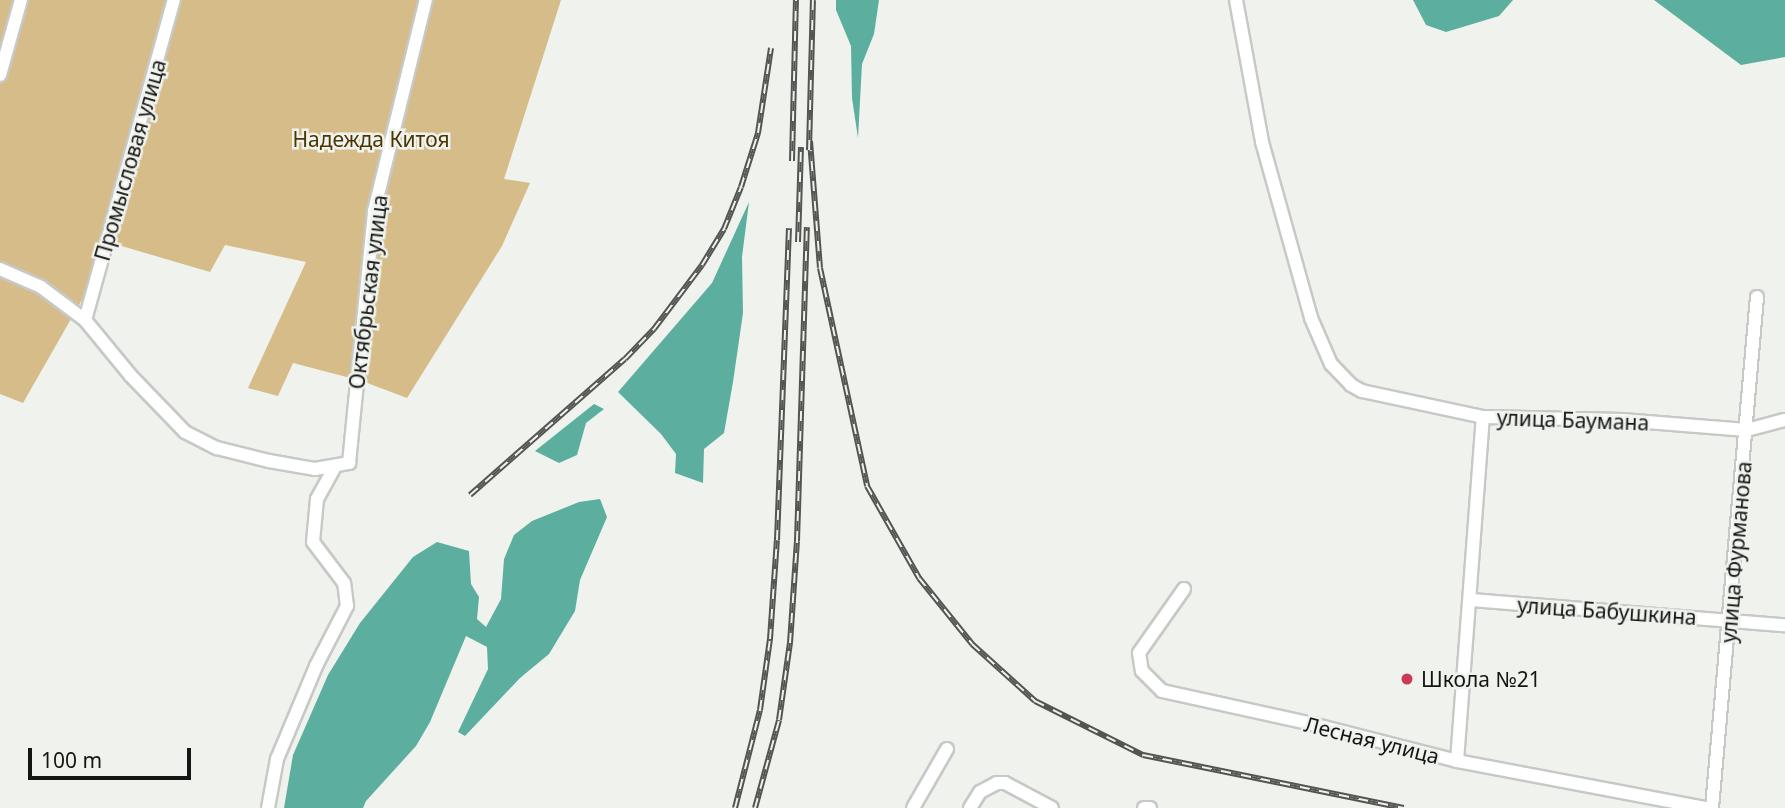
<!DOCTYPE html>
<html>
<head>
<meta charset="utf-8">
<style>
  body { margin:0 }
  #map { position:relative; width:1785px; height:808px; overflow:hidden; background:#eff2ed; font-family:"Noto Sans",sans-serif }
  div>[style] { position:absolute }
  .green>* { inset:0; background:#d6bc88 }
  .water>* { inset:0; background:#5caf9f }
  .roads { filter:drop-shadow(2px 0 #c6c9c5) drop-shadow(-2px 0 #c6c9c5) drop-shadow(0 2px #c6c9c5) drop-shadow(0 -2px #c6c9c5) }
  .minor>* { height:12px; margin:-6px; padding:0 6px; transform-origin:6px; border-radius:6px; background:#fff }
  .rail>* { height:6px; margin-top:-3px; transform-origin:0; background:repeating-linear-gradient(90deg,#eff2ed 0 10px,#545552 0 20px); box-sizing:border-box; border-block:2px solid #545552 }
  .dots>* { width:19px; height:19px; translate:-50% -50%; box-sizing:border-box; border:4px solid #eff2ed; border-radius:50% }
  span { translate:-50% -50%; white-space:nowrap; text-align:center; line-height:1.15; -webkit-text-stroke:5px #eff2ed; paint-order:stroke }
  .park-label { font-size:21px; color:#4b3603 }
  .street-label { font-size:21px; color:#151614 }
  .poi-label { font-size:21px; color:#151614 }
  .left { translate:0 -50%; text-align:left }
  .scale { position:absolute; left:28px; top:748px; width:163px; height:32px; box-sizing:border-box; border:4px solid #151614; border-top:0; padding-left:9px; font-size:21px; line-height:24px; white-space:nowrap; color:#151614; -webkit-text-stroke:5px #eff2ed; paint-order:stroke }
</style>
</head>
<body>
<div id="map">
  <div class="green">
    <div style="clip-path:polygon(0 0,561px 0,504px 179px,530px 183px,502px 246px,407px 398px,362px 381px,293px 363px,278px 396px,248px 388px,306px 262px,225px 245px,210px 272px,118px 245px,87px 291px,23px 403px,0 394px)"></div>
  </div>
  <div class="water">
    <div style="clip-path:polygon(836px 0,879px 0,874px 34px,862px 64px,858px 138px,852px 98px,851px 46px,836px 10px)"></div>
    <div style="clip-path:polygon(1413px 0,1513px 0,1499px 16px,1446px 32px,1426px 25px)"></div>
    <div style="clip-path:polygon(1654px 0,1785px 0,1785px 57px,1741px 65px)"></div>
    <div style="clip-path:polygon(749px 202px,742px 257px,743px 313px,733px 382px,724px 433px,704px 449px,703px 483px,675px 473px,676px 454px,661px 434px,618px 392px,712px 283px)"></div>
    <div style="clip-path:polygon(594px 404px,604px 409px,586px 423px,577px 455px,559px 463px,535px 451px)"></div>
    <div style="clip-path:polygon(600px 499px,607px 517px,580px 580px,575px 611px,549px 654px,520px 678px,465px 736px,458px 732px,488px 669px,487px 647px,466px 636px,430px 722px,416px 746px,366px 801px,363px 808px,284px 808px,293px 755px,328px 675px,360px 623px,413px 557px,437px 542px,469px 551px,471px 584px,479px 597px,477px 619px,486px 627px,501px 599px,504px 559px,514px 535px,532px 521px,579px 502px)"></div>
  </div>
  <div class="roads">
    <div class="minor">
      <div style="left:1236px;top:0;width:144px;rotate:79.6deg"></div>
      <div style="left:1262px;top:142px;width:183px;rotate:74.4deg"></div>
      <div style="left:1311px;top:318px;width:50px;rotate:66.5deg"></div>
      <div style="left:1331px;top:364px;width:29px;rotate:46deg"></div>
      <div style="left:1351px;top:385px;width:13px;rotate:29deg"></div>
      <div style="left:1362px;top:391px;width:124px;rotate:12.1deg"></div>
      <div style="left:1483px;top:417px;width:139px;rotate:1.2deg"></div>
      <div style="left:1622px;top:420px;width:125px;rotate:4.6deg"></div>
      <div style="left:1747px;top:430px;width:39px;rotate:-15deg"></div>
      <div style="left:0;top:75px;width:78px;rotate:-74.4deg"></div>
      <div style="left:0;top:269px;width:45px;rotate:23.7deg"></div>
      <div style="left:41px;top:287px;width:55px;rotate:36.9deg"></div>
      <div style="left:85px;top:320px;width:72px;rotate:50.6deg"></div>
      <div style="left:131px;top:376px;width:78px;rotate:46deg"></div>
      <div style="left:185px;top:432px;width:36px;rotate:27deg"></div>
      <div style="left:217px;top:448px;width:54px;rotate:14deg"></div>
      <div style="left:269px;top:461px;width:47px;rotate:9.9deg"></div>
      <div style="left:315px;top:469px;width:35px;rotate:-10deg"></div>
      <div style="left:349px;top:463px;width:253px;rotate:-84.3deg"></div>
      <div style="left:374px;top:211px;width:217px;rotate:-76.2deg"></div>
      <div style="left:85px;top:320px;width:332px;rotate:-74.5deg"></div>
      <div style="left:1184px;top:589px;width:78px;rotate:125.1deg"></div>
      <div style="left:1139px;top:653px;width:18px;rotate:81deg"></div>
      <div style="left:1142px;top:671px;width:28px;rotate:45deg"></div>
      <div style="left:1162px;top:691px;width:158px;rotate:12.4deg"></div>
      <div style="left:1316px;top:725px;width:146px;rotate:14.3deg"></div>
      <div style="left:1457px;top:761px;width:253px;rotate:10.7deg"></div>
      <div style="left:1471px;top:600px;width:315px;rotate:4.6deg"></div>
      <div style="left:1457px;top:761px;width:345px;rotate:-85.7deg"></div>
      <div style="left:268px;top:808px;width:50px;rotate:-79.6deg"></div>
      <div style="left:277px;top:759px;width:101px;rotate:-67.2deg"></div>
      <div style="left:316px;top:666px;width:68px;rotate:-62.7deg"></div>
      <div style="left:347px;top:606px;width:23px;rotate:-97deg"></div>
      <div style="left:344px;top:583px;width:51px;rotate:-127.1deg"></div>
      <div style="left:313px;top:542px;width:43px;rotate:-84.7deg"></div>
      <div style="left:317px;top:499px;width:37px;rotate:-61deg"></div>
      <div style="left:913px;top:808px;width:68px;rotate:-60deg"></div>
      <div style="left:970px;top:808px;width:19px;rotate:-58deg"></div>
      <div style="left:980px;top:792px;width:19px;rotate:-28deg"></div>
      <div style="left:997px;top:783px;width:8px"></div>
      <div style="left:1005px;top:783px;width:53px;rotate:28deg"></div>
      <div style="left:1144px;top:808px;width:6px"></div>
      <div style="left:1712px;top:808px;width:513px;rotate:-84.97deg"></div>
    </div>
  </div>
  <div class="rail">
    <div style="left:810px;top:141px;width:127px;rotate:85.5deg"></div>
    <div style="left:820px;top:268px;width:223px;rotate:77.8deg"></div>
    <div style="left:867px;top:486px;width:106px;rotate:60.5deg"></div>
    <div style="left:919px;top:578px;width:85px;rotate:51.2deg"></div>
    <div style="left:972px;top:644px;width:85px;rotate:42.1deg"></div>
    <div style="left:1035px;top:701px;width:121px;rotate:26.6deg"></div>
    <div style="left:1143px;top:755px;width:266px;rotate:11.5deg"></div>
    <div style="left:809px;top:150px;width:150px;rotate:-88.5deg"></div>
    <div style="left:792px;top:161px;width:161px;rotate:-88.6deg"></div>
    <div style="left:798px;top:242px;width:95px;rotate:-88.2deg"></div>
    <div style="left:470px;top:495px;width:206px;rotate:-41.3deg"></div>
    <div style="left:625px;top:359px;width:42px;rotate:-46deg"></div>
    <div style="left:654px;top:329px;width:80px;rotate:-53.1deg"></div>
    <div style="left:702px;top:265px;width:42px;rotate:-58.6deg"></div>
    <div style="left:724px;top:229px;width:45px;rotate:-68deg"></div>
    <div style="left:741px;top:187px;width:57px;rotate:-72.5deg"></div>
    <div style="left:758px;top:133px;width:86px;rotate:-81.3deg"></div>
    <div style="left:735px;top:808px;width:101px;rotate:-75.7deg"></div>
    <div style="left:760px;top:710px;width:72px;rotate:-82deg"></div>
    <div style="left:770px;top:639px;width:99px;rotate:-86deg"></div>
    <div style="left:777px;top:540px;width:312px;rotate:-87.8deg"></div>
    <div style="left:755px;top:808px;width:91px;rotate:-74.7deg"></div>
    <div style="left:779px;top:720px;width:78px;rotate:-81.9deg"></div>
    <div style="left:790px;top:643px;width:102px;rotate:-86.1deg"></div>
    <div style="left:797px;top:541px;width:314px;rotate:-88.2deg"></div>
  </div>
  <div class="dots">
    <div style="left:1407px;top:679px;background:#ca3a59"></div>
  </div>
  <div class="park-label">
    <span style="left:371px;top:139px">Надежда Китоя</span>
  </div>
  <div class="street-label">
    <span style="left:130px;top:160px;rotate:-74deg">Промысловая улица</span>
    <span style="left:368px;top:292px;rotate:-83deg">Октябрьская улица</span>
    <span style="left:1573px;top:420px;rotate:2deg">улица Баумана</span>
    <span style="left:1736px;top:552px;rotate:-85deg">улица Фурманова</span>
    <span style="left:1607px;top:611px;rotate:4deg">улица Бабушкина</span>
    <span style="left:1372px;top:740px;rotate:14deg">Лесная улица</span>
  </div>
  <div class="poi-label">
    <span class="left" style="left:1421px;top:679px">Школа №21</span>
  </div>
  <div class="scale">100 m</div>
</div>
</body>
</html>
